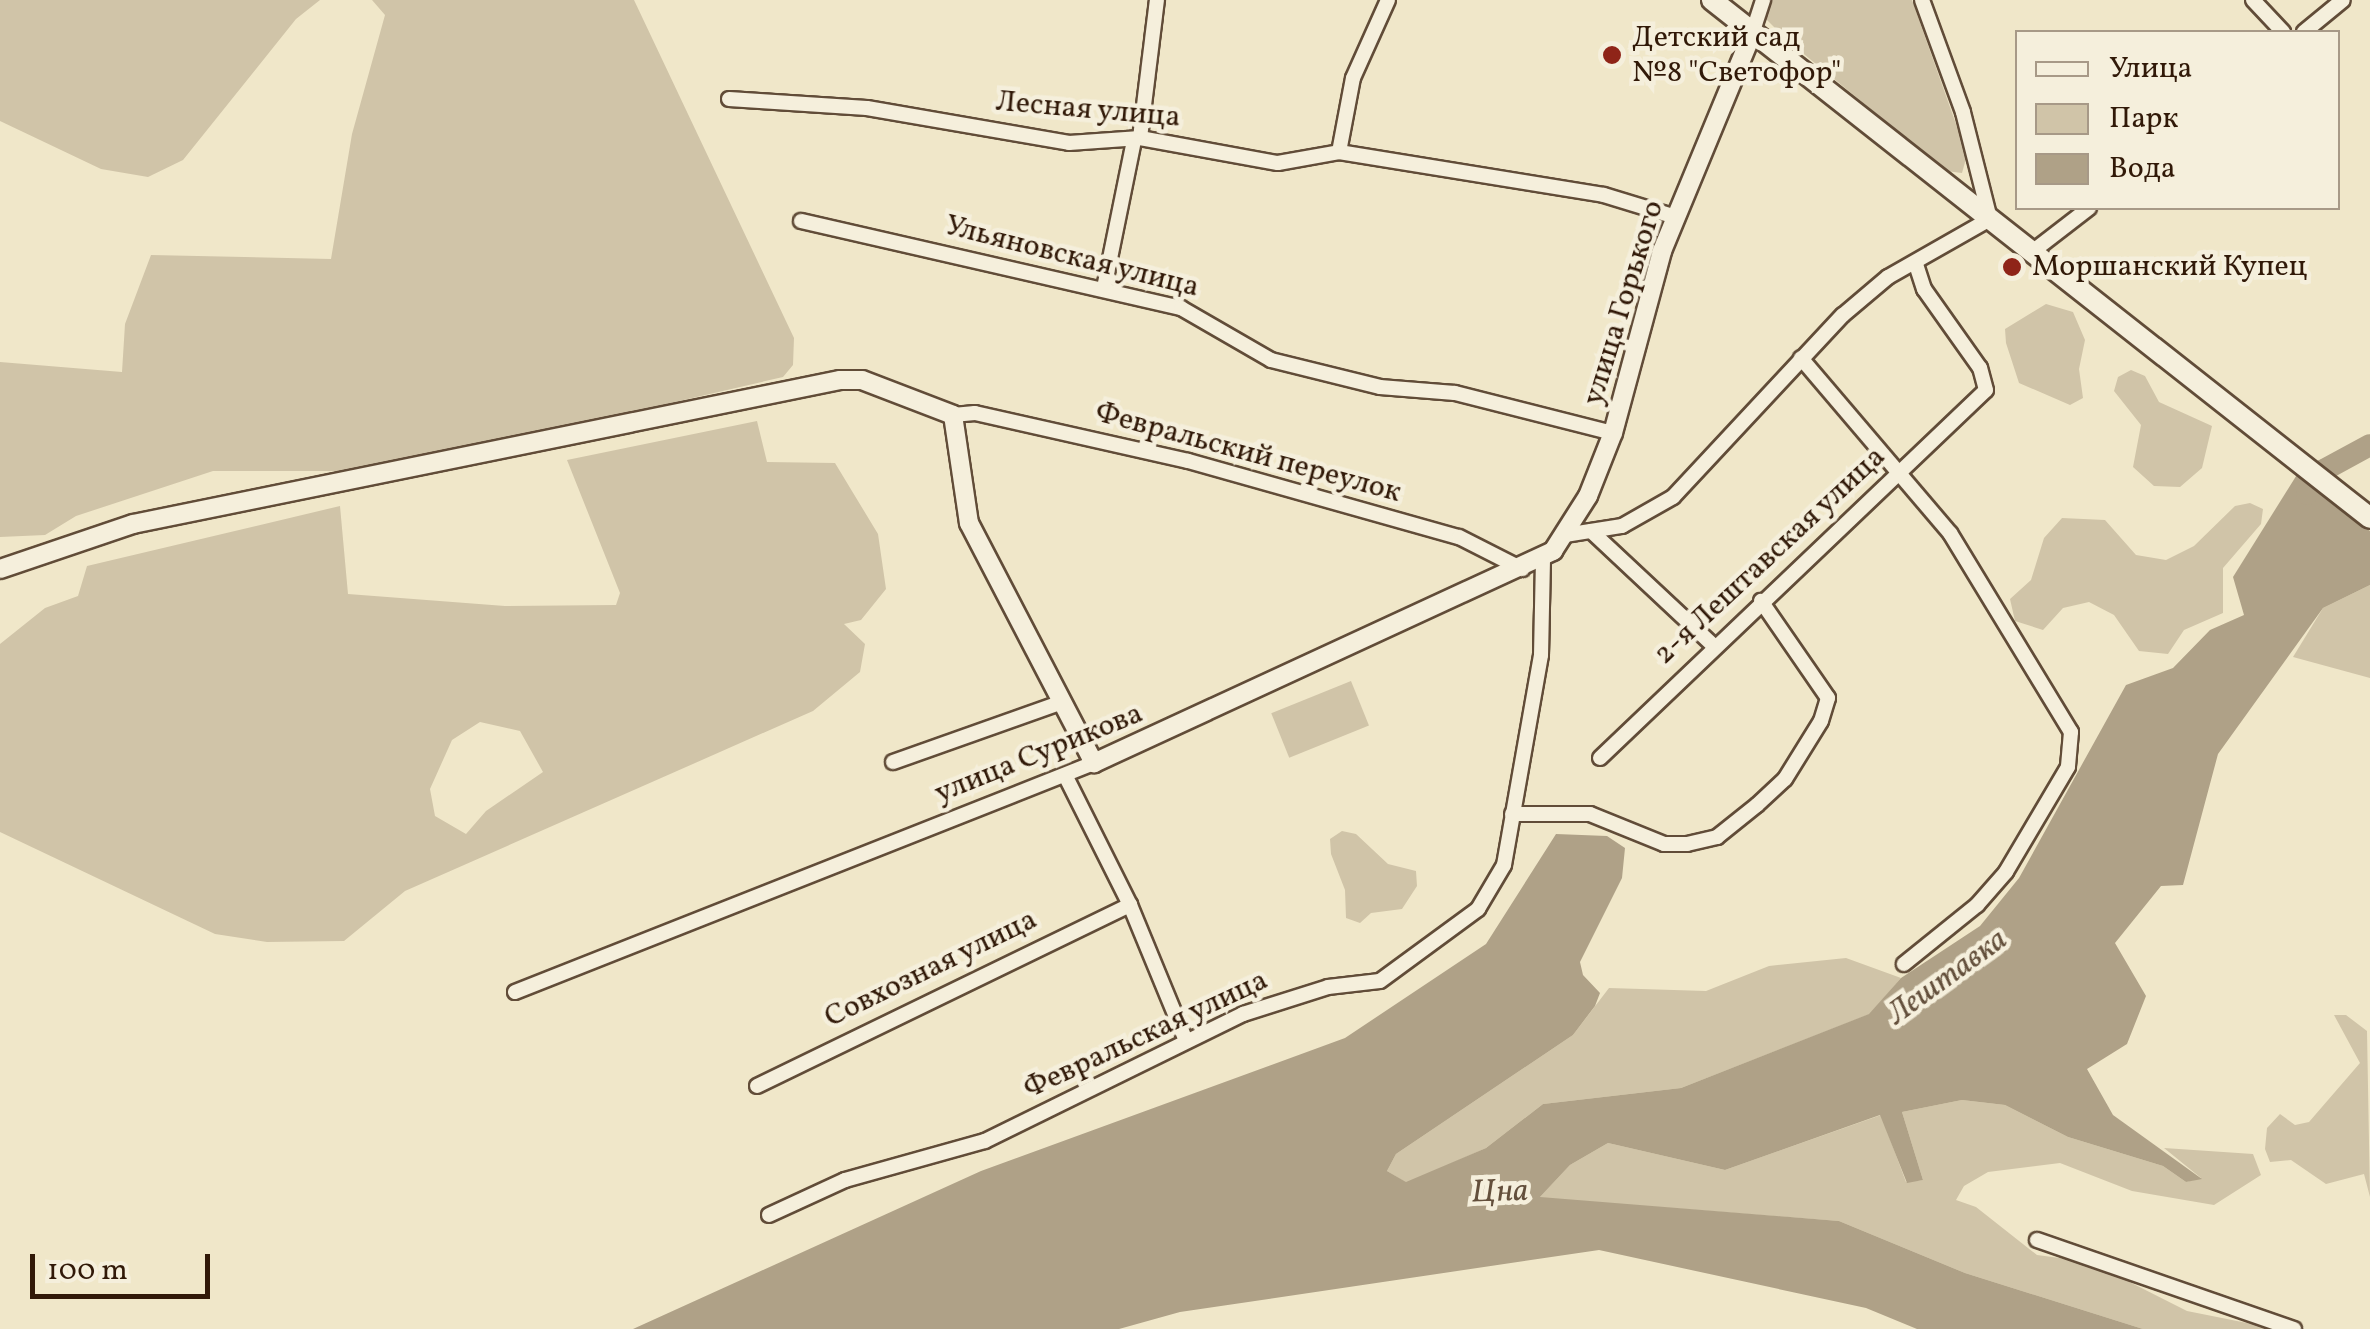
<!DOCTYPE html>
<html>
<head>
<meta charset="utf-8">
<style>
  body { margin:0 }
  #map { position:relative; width:2370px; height:1329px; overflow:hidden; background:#f0e7c9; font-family:Vollkorn,serif }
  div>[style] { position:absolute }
  .green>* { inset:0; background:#d0c4a8; transform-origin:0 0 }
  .water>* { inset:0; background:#afa187 }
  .river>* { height:22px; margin:-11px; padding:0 11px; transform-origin:11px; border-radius:11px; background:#afa187 }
  .roads { filter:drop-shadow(2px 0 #614c38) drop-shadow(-2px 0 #614c38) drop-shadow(0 2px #614c38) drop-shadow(0 -2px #614c38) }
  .minor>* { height:14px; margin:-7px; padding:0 7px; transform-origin:7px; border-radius:7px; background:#f5efdc }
  .tertiary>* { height:18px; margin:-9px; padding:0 9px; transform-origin:9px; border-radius:9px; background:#f5efdc }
  .secondary>* { height:20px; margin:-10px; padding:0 10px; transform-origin:10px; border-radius:10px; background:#f5efdc }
  .dots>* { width:28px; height:28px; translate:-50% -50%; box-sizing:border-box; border:5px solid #f5efdc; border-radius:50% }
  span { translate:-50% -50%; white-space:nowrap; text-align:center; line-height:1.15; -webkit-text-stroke:9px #f5efdc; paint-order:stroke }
  .poi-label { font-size:30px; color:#311908 }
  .left { translate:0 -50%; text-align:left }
  .street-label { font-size:30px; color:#311908 }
  .water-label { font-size:32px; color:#634f3b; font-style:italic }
  .legend { position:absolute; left:2015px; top:30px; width:325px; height:180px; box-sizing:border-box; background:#f5efdc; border:2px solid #a79987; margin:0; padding:12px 18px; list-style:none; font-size:30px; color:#311908 }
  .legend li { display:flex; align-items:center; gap:20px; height:50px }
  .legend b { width:50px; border:2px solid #a79987 }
  .scale { position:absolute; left:30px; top:1254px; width:180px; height:45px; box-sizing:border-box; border:5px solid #311908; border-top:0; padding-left:12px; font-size:30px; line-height:35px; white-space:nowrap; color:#311908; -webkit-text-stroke:8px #f5efdc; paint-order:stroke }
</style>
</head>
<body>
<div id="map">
  <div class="green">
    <div style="clip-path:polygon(0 0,320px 0,296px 19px,183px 160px,148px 177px,101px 169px,0 121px)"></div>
    <div style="clip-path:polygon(372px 0,634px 0,794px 338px,793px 365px,783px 377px,445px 455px,356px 471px,213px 471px,76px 516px,45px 535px,0 537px,0 362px,122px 372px,125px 324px,151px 255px,331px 259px,352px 134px,385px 15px)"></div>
    <div style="clip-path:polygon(1768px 0,1912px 0,1967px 155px,1962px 173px,1946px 171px,1788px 41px,1765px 18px)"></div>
    <div style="clip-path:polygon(2046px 304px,2073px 312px,2085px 340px,2079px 369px,2083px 398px,2070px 405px,2019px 383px,2006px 343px,2005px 329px)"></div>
    <div style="clip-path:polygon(2131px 370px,2145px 376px,2159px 402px,2212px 426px,2202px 468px,2180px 487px,2154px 486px,2133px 467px,2141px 425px,2114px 391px,2118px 377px)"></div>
    <div style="clip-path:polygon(evenodd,757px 421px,767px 462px,835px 463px,878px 534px,886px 589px,861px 620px,844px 624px,865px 644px,860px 672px,813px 711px,405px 891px,344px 941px,267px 942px,215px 934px,0 832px,0 644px,45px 608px,78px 596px,87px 566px,340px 506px,348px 594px,505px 606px,616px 605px,620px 593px,567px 460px,757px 421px,480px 722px,520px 731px,543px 772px,486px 811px,466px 834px,435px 816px,430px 789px,452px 740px,480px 722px)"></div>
    <div style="clip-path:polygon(2250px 503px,2263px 509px,2261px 524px,2223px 568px,2223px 613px,2184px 630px,2168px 654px,2139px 651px,2114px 615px,2089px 602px,2063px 608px,2043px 630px,2015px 621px,2010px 599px,2031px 580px,2044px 538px,2062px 518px,2105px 520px,2136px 555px,2166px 560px,2194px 546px,2235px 506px)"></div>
    <div style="clip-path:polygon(2370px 585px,2370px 678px,2293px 657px,2323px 608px)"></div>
    <div style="left:1351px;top:681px;width:48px;height:86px;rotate:68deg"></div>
    <div style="clip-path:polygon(1342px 831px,1356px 834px,1388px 864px,1416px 871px,1417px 886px,1402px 909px,1371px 913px,1360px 923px,1346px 918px,1345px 890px,1331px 854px,1330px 839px)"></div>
    <div style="clip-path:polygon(1846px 958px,1901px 978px,1870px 1014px,1681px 1088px,1543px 1104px,1486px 1148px,1407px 1183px,1387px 1171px,1396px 1154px,1573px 1035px,1609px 988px,1706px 991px,1769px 966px)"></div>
    <div style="clip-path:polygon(2334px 1015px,2346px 1015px,2367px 1031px,2370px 1197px,2364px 1174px,2326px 1184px,2291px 1160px,2270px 1162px,2265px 1149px,2267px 1128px,2280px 1114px,2295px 1125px,2309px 1122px,2360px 1063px)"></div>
    <div style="clip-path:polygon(1962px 1100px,2005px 1105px,2068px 1137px,2163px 1166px,2186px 1182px,2201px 1178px,2164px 1148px,2253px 1154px,2261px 1175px,2214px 1205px,2132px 1191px,2060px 1163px,1988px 1172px,1964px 1186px,1956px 1200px,1976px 1207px,2037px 1255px,2090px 1262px,2187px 1311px,2277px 1329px,2143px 1329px,1965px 1273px,1839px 1221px,1539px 1198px,1570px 1165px,1608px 1143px,1725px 1170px,1881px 1115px,1906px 1182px,1923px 1180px,1902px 1112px)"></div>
  </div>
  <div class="water">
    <div style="clip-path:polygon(2298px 473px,2370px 531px,2370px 585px,2323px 608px,2218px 754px,2183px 885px,2161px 886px,2115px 943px,2146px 996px,2127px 1044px,2087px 1069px,2113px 1115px,2202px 1179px,2186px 1182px,2163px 1166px,2068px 1137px,2005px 1105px,1962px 1100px,1902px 1112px,1923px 1180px,1907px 1183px,1880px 1115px,1725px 1170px,1608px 1143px,1570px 1165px,1540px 1197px,1839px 1221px,1965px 1273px,2143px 1329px,1917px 1329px,1866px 1308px,1599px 1250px,1180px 1312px,1119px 1329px,633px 1329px,981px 1171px,1345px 1038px,1486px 944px,1556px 834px,1607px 836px,1625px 848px,1622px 878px,1580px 962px,1583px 975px,1600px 993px,1595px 1006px,1573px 1035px,1396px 1154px,1387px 1171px,1406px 1182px,1486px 1148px,1543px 1104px,1681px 1088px,1869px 1014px,1901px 978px,1980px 926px,2019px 878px,2126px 685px,2173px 668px,2210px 630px,2244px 615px,2233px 577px)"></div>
  </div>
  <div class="river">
    <div style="left:2307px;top:494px;width:29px;rotate:-55deg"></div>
    <div style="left:2324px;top:470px;width:52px;rotate:-28.5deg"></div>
  </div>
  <div class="roads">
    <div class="minor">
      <div style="left:2253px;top:0;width:44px;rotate:46.8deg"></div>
      <div style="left:1753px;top:31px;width:33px;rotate:-72deg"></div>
      <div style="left:2304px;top:32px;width:50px;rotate:-39.4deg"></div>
      <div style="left:729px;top:99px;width:138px;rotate:3.7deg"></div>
      <div style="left:867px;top:108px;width:205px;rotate:9.8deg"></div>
      <div style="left:1069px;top:143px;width:71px;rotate:-4deg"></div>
      <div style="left:1140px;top:138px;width:140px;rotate:10.3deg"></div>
      <div style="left:1278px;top:163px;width:62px;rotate:-10.2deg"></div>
      <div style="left:1339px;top:152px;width:268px;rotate:9.2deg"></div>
      <div style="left:1604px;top:195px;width:75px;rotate:17deg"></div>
      <div style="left:1140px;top:138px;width:139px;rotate:-83deg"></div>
      <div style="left:1339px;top:152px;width:75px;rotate:-79.3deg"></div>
      <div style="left:1353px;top:78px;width:85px;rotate:-65.8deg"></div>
      <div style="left:801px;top:221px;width:390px;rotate:12.9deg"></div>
      <div style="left:1181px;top:308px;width:104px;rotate:30deg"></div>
      <div style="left:1271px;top:360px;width:112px;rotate:13.9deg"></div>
      <div style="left:1380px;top:387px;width:75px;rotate:4.6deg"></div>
      <div style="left:1455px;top:393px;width:163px;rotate:14.2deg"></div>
      <div style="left:2032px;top:252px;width:72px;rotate:-37.7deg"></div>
      <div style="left:1104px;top:288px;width:151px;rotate:-78.5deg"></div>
      <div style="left:1801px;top:358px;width:230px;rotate:49.6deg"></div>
      <div style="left:1950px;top:533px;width:233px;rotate:58.7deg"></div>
      <div style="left:2071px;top:732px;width:35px;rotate:95deg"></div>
      <div style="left:2068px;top:767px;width:122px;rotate:120.6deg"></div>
      <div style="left:2006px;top:872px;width:44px;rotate:131.3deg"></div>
      <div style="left:1977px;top:905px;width:94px;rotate:141.1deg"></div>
      <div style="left:953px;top:415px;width:22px;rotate:-5deg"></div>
      <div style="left:975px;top:413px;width:218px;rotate:12.7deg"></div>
      <div style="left:1188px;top:461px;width:281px;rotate:15.7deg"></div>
      <div style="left:1459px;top:537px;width:71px;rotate:26.9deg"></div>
      <div style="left:1591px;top:531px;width:167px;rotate:43.1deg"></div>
      <div style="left:1565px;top:535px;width:58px;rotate:-9deg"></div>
      <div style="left:1622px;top:526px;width:59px;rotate:-29.6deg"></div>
      <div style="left:1673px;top:497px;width:249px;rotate:-47deg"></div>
      <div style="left:1843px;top:315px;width:59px;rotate:-40.2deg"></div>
      <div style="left:1888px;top:277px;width:117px;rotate:-29.6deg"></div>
      <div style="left:1990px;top:219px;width:110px;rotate:-104.2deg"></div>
      <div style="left:1963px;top:112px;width:119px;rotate:-110.1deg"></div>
      <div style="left:1600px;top:758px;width:533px;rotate:-43.63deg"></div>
      <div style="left:1986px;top:390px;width:23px;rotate:-105deg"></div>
      <div style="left:1980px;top:368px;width:97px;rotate:-125.3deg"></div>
      <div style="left:1924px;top:289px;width:25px;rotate:-108deg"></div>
      <div style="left:893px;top:762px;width:179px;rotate:-19.5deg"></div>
      <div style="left:1065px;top:775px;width:145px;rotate:63.4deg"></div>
      <div style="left:1130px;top:905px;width:147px;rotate:67.6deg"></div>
      <div style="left:1512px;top:814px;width:78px"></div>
      <div style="left:1590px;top:814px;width:80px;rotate:22.1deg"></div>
      <div style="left:1664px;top:844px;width:23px"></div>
      <div style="left:1687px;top:844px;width:31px;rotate:-13deg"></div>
      <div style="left:1717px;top:837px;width:51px;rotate:-38.7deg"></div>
      <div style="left:1757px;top:805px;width:38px;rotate:-43deg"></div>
      <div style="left:1785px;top:779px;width:68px;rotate:-58.2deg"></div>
      <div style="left:1821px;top:721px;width:24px;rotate:-73deg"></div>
      <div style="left:1828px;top:698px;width:118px;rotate:-124.6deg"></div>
      <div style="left:515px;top:992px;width:623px;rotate:-21.58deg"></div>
      <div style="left:757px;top:1086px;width:415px;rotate:-25.9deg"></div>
      <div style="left:769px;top:1215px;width:84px;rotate:-24.7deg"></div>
      <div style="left:845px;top:1180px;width:145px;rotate:-15.6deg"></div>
      <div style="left:985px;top:1141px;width:288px;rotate:-26.2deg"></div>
      <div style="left:1243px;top:1014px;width:89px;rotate:-17.6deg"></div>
      <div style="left:1328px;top:987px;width:52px;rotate:-6.6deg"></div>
      <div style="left:1380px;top:981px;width:122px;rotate:-36.3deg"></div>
      <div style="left:1478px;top:909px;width:51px;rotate:-59.4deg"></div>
      <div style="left:1504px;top:865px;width:213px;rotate:-80deg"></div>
      <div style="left:1541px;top:655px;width:94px;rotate:-88.8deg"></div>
      <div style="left:2037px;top:1240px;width:272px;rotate:19.1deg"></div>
    </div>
    <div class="tertiary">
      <div style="left:0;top:569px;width:140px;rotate:-18.7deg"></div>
      <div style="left:133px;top:524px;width:722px;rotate:-11.51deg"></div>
      <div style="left:840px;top:380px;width:22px"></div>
      <div style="left:862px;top:380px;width:97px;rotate:21deg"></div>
      <div style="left:953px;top:415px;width:109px;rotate:81.6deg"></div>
      <div style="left:969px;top:523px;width:271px;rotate:62.5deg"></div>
      <div style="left:1094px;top:763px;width:506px;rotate:-24.79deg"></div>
      <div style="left:1553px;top:551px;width:65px;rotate:-57.5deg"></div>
      <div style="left:1588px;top:496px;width:68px;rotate:-68.4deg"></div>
      <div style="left:1613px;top:433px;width:188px;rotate:-74.9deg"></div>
      <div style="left:1662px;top:251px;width:238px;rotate:-67.5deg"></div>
    </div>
    <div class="secondary">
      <div style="left:1712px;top:0;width:837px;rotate:38.21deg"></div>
    </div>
  </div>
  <div class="dots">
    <div style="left:1612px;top:55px;background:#8f2418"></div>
    <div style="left:2012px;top:267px;background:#8f2418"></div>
  </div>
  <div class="poi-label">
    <span class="left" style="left:1632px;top:55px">Детский сад<br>№8 "Светофор"</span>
    <span class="left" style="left:2032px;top:267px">Моршанский Купец</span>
  </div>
  <div class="street-label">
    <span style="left:1088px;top:110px;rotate:5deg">Лесная улица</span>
    <span style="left:1072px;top:257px;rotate:14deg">Ульяновская улица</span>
    <span style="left:1624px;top:303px;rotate:-73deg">улица Горького</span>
    <span style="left:1248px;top:453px;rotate:15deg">Февральский переулок</span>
    <span style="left:1770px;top:556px;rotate:-43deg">2-я Лештавская улица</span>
    <span style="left:1039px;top:754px;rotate:-22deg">улица Сурикова</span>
    <span style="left:931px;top:969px;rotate:-26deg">Совхозная улица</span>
    <span style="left:1146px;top:1035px;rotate:-25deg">Февральская улица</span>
  </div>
  <div class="water-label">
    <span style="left:1948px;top:978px;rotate:-36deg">Лештавка</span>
    <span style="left:1500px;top:1193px;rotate:-2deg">Цна</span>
  </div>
  <ul class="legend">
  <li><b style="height:12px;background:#f5efdc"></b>Улица</li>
  <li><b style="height:28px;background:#d0c4a8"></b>Парк</li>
  <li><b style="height:28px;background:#afa187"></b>Вода</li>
  </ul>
  <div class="scale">100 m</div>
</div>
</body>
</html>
